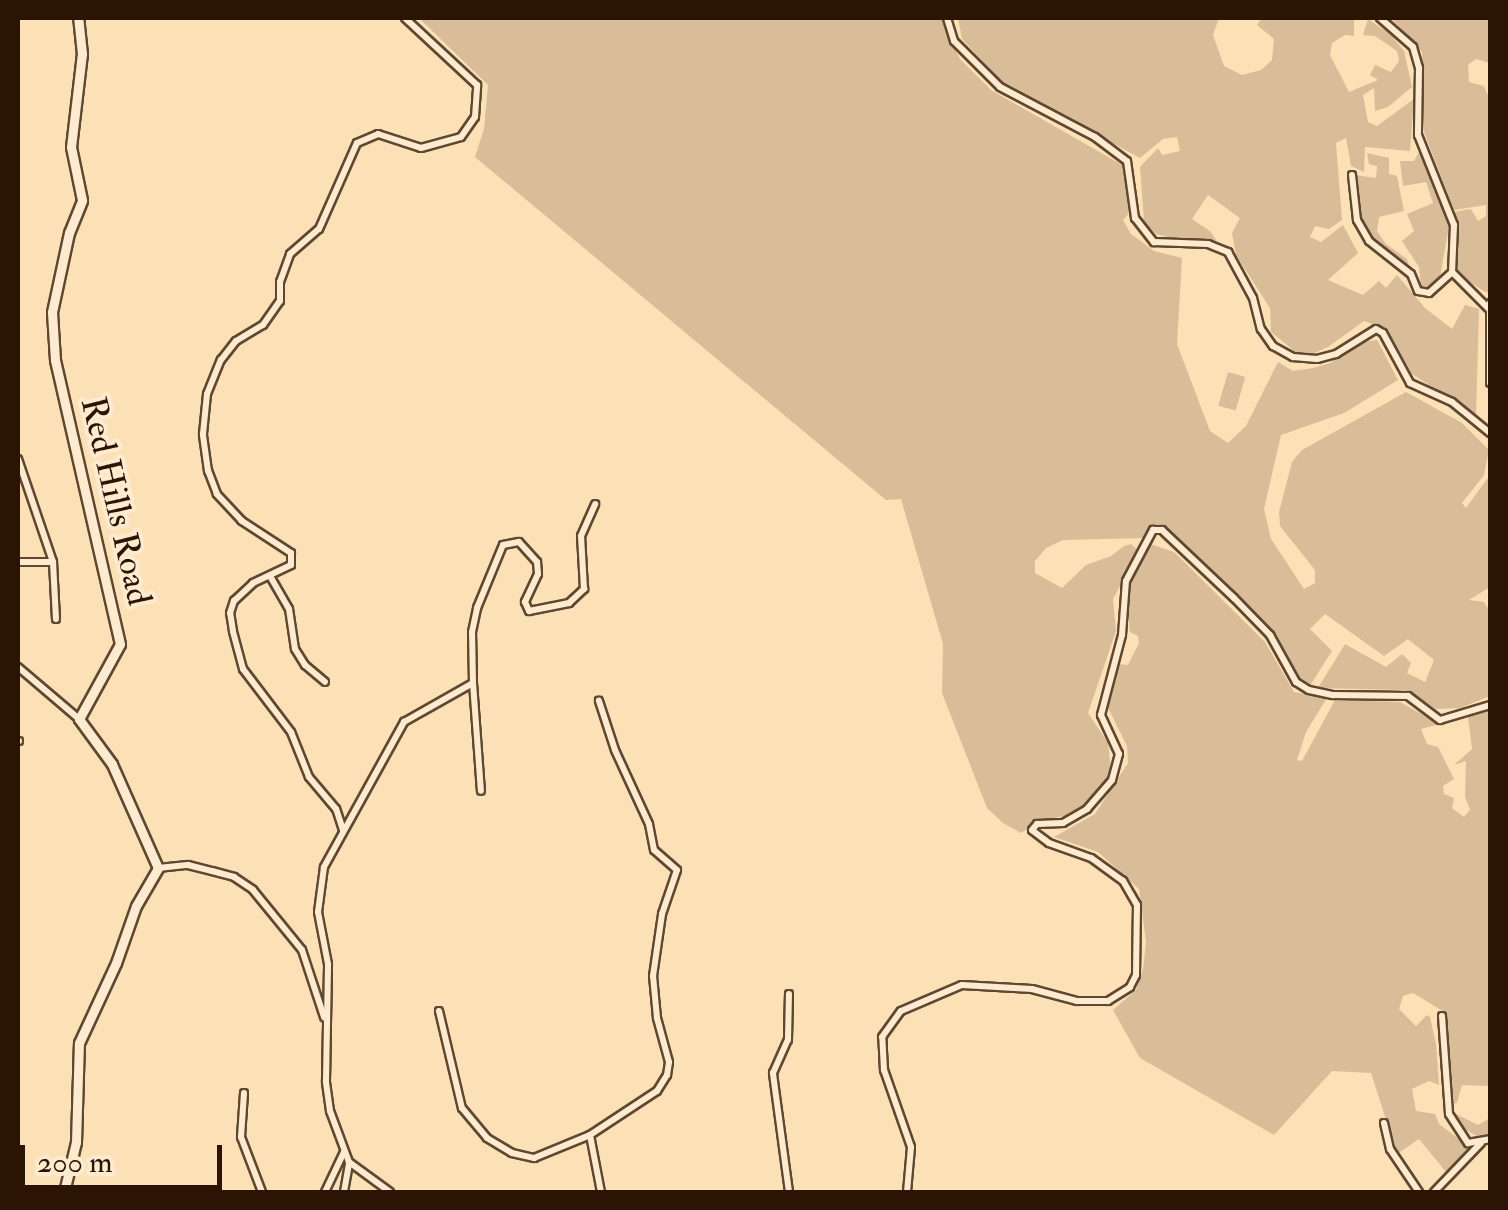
<!DOCTYPE html>
<html>
<head>
<meta charset="utf-8">
<style>
  body { margin:0 }
  #map { position:relative; width:1508px; height:1210px; overflow:hidden; background:#fce0b6; font-family:"IM FELL Double Pica",serif }
  div>[style] { position:absolute }
  .green>* { inset:0; background:#d9bd98; transform-origin:0 0 }
  .roads { filter:drop-shadow(2px 0 #604730) drop-shadow(-2px 0 #604730) drop-shadow(0 2px #604730) drop-shadow(0 -2px #604730) }
  .minor>* { height:6px; margin:-3px; padding:0 3px; transform-origin:3px; border-radius:3px; background:#fdebd0 }
  .secondary>* { height:9px; margin:-4.5px; padding:0 4.5px; transform-origin:4.5px; border-radius:4.5px; background:#fdebd0 }
  span { translate:-50% -50%; white-space:nowrap; text-align:center; line-height:1.15; -webkit-text-stroke:8px #fdebd0; paint-order:stroke }
  .street-label { font-size:35px; color:#2c1404 }
  .frame { position:absolute; inset:0; border:20px solid #2c1404; pointer-events:none }
  .scale { position:absolute; left:20px; top:1145px; width:202px; height:45px; box-sizing:border-box; border:5px solid #2c1404; border-top:0; padding-left:12px; font-size:30px; line-height:35px; white-space:nowrap; color:#2c1404; -webkit-text-stroke:8px #fdebd0; paint-order:stroke }
</style>
</head>
<body>
<div id="map">
  <div class="green">
    <div style="clip-path:polygon(419px 18px,944px 18px,945px 30px,960px 59px,991px 90px,1124px 166px,1129px 213px,1123px 220px,1131px 234px,1154px 251px,1182px 258px,1177px 344px,1210px 431px,1228px 443px,1246px 426px,1278px 362px,1293px 371px,1313px 368px,1330px 363px,1361px 342px,1377px 340px,1398px 380px,1344px 413px,1281px 435px,1264px 509px,1271px 539px,1304px 589px,1315px 583px,1315px 570px,1280px 526px,1279px 512px,1292px 462px,1302px 450px,1406px 392px,1462px 423px,1489px 450px,1484px 475px,1462px 503px,1466px 508px,1490px 475px,1490px 587px,1469px 600px,1484px 602px,1490px 612px,1490px 696px,1460px 708px,1436px 709px,1407px 690px,1318px 688px,1345px 644px,1386px 667px,1402px 654px,1411px 663px,1407px 673px,1425px 682px,1434px 660px,1408px 639px,1384px 656px,1325px 614px,1310px 629px,1332px 651px,1311px 684px,1299px 677px,1275px 633px,1166px 528px,1153px 527px,1145px 538px,1063px 540px,1046px 548px,1035px 561px,1035px 573px,1062px 588px,1086px 565px,1111px 556px,1124px 546px,1131px 544px,1139px 551px,1113px 599px,1116px 631px,1088px 713px,1108px 743px,1111px 770px,1093px 801px,1068px 815px,1040px 821px,1021px 833px,1003px 823px,987px 808px,942px 693px,943px 644px,901px 499px,886px 500px,475px 157px,484px 129px,488px 85px)"></div>
    <div style="clip-path:polygon(958px 18px,1219px 18px,1213px 35px,1224px 66px,1242px 75px,1261px 70px,1272px 60px,1274px 39px,1257px 25px,1262px 18px,1354px 18px,1354px 36px,1345px 35px,1332px 43px,1330px 55px,1349px 92px,1378px 80px,1370px 75px,1375px 65px,1391px 72px,1399px 61px,1397px 51px,1375px 36px,1363px 35px,1368px 19px,1390px 34px,1404px 51px,1412px 87px,1388px 107px,1375px 111px,1374px 88px,1363px 95px,1368px 122px,1377px 126px,1414px 99px,1410px 151px,1365px 147px,1364px 172px,1351px 166px,1346px 138px,1336px 143px,1342px 220px,1329px 229px,1315px 226px,1310px 237px,1321px 242px,1343px 225px,1358px 253px,1328px 280px,1363px 295px,1379px 281px,1386px 288px,1397px 275px,1425px 308px,1452px 329px,1465px 305px,1479px 309px,1476px 415px,1412px 374px,1387px 329px,1364px 321px,1328px 347px,1303px 358px,1271px 332px,1270px 308px,1236px 255px,1232px 233px,1240px 218px,1208px 195px,1192px 219px,1210px 231px,1224px 252px,1156px 234px,1144px 221px,1140px 167px,1158px 148px,1162px 155px,1180px 151px,1177px 137px,1163px 139px,1140px 158px,1004px 84px,962px 39px)"></div>
    <div style="clip-path:polygon(1391px 18px,1490px 18px,1490px 63px,1476px 59px,1468px 65px,1469px 82px,1484px 86px,1490px 100px,1490px 286px,1487px 293px,1455px 273px,1454px 212px,1471px 209px,1478px 221px,1486px 216px,1486px 205px,1454px 210px,1424px 132px,1422px 52px)"></div>
    <div style="clip-path:polygon(1419px 152px,1437px 187px,1449px 226px,1440px 277px,1427px 289px,1421px 287px,1419px 267px,1402px 241px,1414px 231px,1407px 214px,1433px 203px,1426px 182px,1403px 186px,1400px 161px,1414px 161px)"></div>
    <div style="clip-path:polygon(1367px 153px,1389px 158px,1389px 174px,1397px 176px,1404px 211px,1379px 217px,1377px 231px,1386px 244px,1407px 259px,1410px 270px,1377px 243px,1360px 218px,1355px 175px,1376px 178px,1377px 166px,1369px 164px)"></div>
    <div style="left:1228px;top:372px;width:18px;height:35px;rotate:16deg"></div>
    <div style="clip-path:polygon(1150px 544px,1174px 552px,1265px 642px,1294px 692px,1327px 698px,1306px 732px,1297px 760px,1302px 761px,1335px 700px,1400px 702px,1434px 721px,1436px 725px,1421px 729px,1427px 744px,1438px 747px,1454px 779px,1443px 786px,1444px 794px,1454px 798px,1452px 808px,1464px 817px,1470px 810px,1465px 797px,1466px 761px,1454px 765px,1472px 749px,1468px 717px,1490px 709px,1490px 1086px,1462px 1085px,1457px 1103px,1448px 1104px,1446px 1013px,1413px 993px,1403px 996px,1399px 1009px,1416px 1026px,1427px 1015px,1430px 1017px,1436px 1044px,1439px 1085px,1429px 1081px,1412px 1089px,1416px 1111px,1435px 1114px,1439px 1124px,1472px 1149px,1446px 1172px,1419px 1139px,1397px 1154px,1371px 1073px,1332px 1071px,1274px 1135px,1140px 1058px,1113px 1010px,1136px 990px,1143px 970px,1146px 942px,1139px 889px,1098px 852px,1054px 837px,1095px 814px,1128px 763px,1127px 746px,1108px 708px,1115px 672px,1119px 664px,1128px 665px,1139px 643px,1138px 636px,1130px 632px,1127px 604px,1131px 580px)"></div>
    <div style="clip-path:polygon(1456px 1114px,1478px 1125px,1490px 1118px,1490px 1136px,1480px 1138px,1463px 1128px,1453px 1116px)"></div>
  </div>
  <div class="roads">
    <div class="minor">
      <div style="left:947px;top:18px;width:24px;rotate:73deg"></div>
      <div style="left:954px;top:41px;width:65px;rotate:45deg"></div>
      <div style="left:1000px;top:87px;width:107px;rotate:27.8deg"></div>
      <div style="left:1095px;top:137px;width:40px;rotate:37deg"></div>
      <div style="left:1127px;top:161px;width:58px;rotate:82deg"></div>
      <div style="left:1135px;top:218px;width:31px;rotate:52deg"></div>
      <div style="left:1154px;top:242px;width:54px;rotate:2.1deg"></div>
      <div style="left:1208px;top:244px;width:22px;rotate:22deg"></div>
      <div style="left:1228px;top:252px;width:52px;rotate:61.5deg"></div>
      <div style="left:1253px;top:298px;width:32px;rotate:76deg"></div>
      <div style="left:1261px;top:329px;width:21px;rotate:55deg"></div>
      <div style="left:1273px;top:346px;width:23px;rotate:29deg"></div>
      <div style="left:1293px;top:357px;width:24px;rotate:5deg"></div>
      <div style="left:1317px;top:359px;width:20px;rotate:-15deg"></div>
      <div style="left:1336px;top:354px;width:47px;rotate:-32deg"></div>
      <div style="left:1376px;top:329px;width:8px;rotate:30deg"></div>
      <div style="left:1383px;top:333px;width:57px;rotate:61.6deg"></div>
      <div style="left:1410px;top:383px;width:46px;rotate:24.3deg"></div>
      <div style="left:1452px;top:402px;width:49px;rotate:39.2deg"></div>
      <div style="left:1380px;top:18px;width:44px;rotate:41.3deg"></div>
      <div style="left:1413px;top:47px;width:22px;rotate:74deg"></div>
      <div style="left:1419px;top:68px;width:67px;rotate:90.9deg"></div>
      <div style="left:1418px;top:135px;width:97px;rotate:68.2deg"></div>
      <div style="left:1454px;top:225px;width:47px;rotate:92.4deg"></div>
      <div style="left:1452px;top:272px;width:51px;rotate:45deg"></div>
      <div style="left:1352px;top:175px;width:45px;rotate:83.7deg"></div>
      <div style="left:1357px;top:220px;width:24px;rotate:60deg"></div>
      <div style="left:1369px;top:241px;width:53px;rotate:38.2deg"></div>
      <div style="left:1411px;top:274px;width:18px;rotate:68deg"></div>
      <div style="left:1418px;top:291px;width:11px;rotate:10deg"></div>
      <div style="left:1429px;top:293px;width:31px;rotate:-42deg"></div>
      <div style="left:1490px;top:303px;width:80px;rotate:90deg"></div>
      <div style="left:18px;top:459px;width:109px;rotate:71.2deg"></div>
      <div style="left:53px;top:562px;width:57px;rotate:87deg"></div>
      <div style="left:18px;top:562px;width:35px"></div>
      <div style="left:270px;top:576px;width:38px;rotate:60deg"></div>
      <div style="left:289px;top:609px;width:40px;rotate:81.5deg"></div>
      <div style="left:295px;top:649px;width:19px;rotate:58deg"></div>
      <div style="left:305px;top:665px;width:26px;rotate:40deg"></div>
      <div style="left:18px;top:667px;width:80px;rotate:40.4deg"></div>
      <div style="left:473px;top:683px;width:108px;rotate:85.8deg"></div>
      <div style="left:18px;top:741px;width:1px"></div>
      <div style="left:343px;top:830px;width:22px;rotate:-108deg"></div>
      <div style="left:336px;top:809px;width:42px;rotate:-130.2deg"></div>
      <div style="left:309px;top:777px;width:48px;rotate:-111.8deg"></div>
      <div style="left:291px;top:732px;width:79px;rotate:-127.3deg"></div>
      <div style="left:243px;top:669px;width:39px;rotate:-105deg"></div>
      <div style="left:233px;top:631px;width:18px;rotate:-99deg"></div>
      <div style="left:230px;top:613px;width:13px;rotate:-72deg"></div>
      <div style="left:234px;top:601px;width:26px;rotate:-43deg"></div>
      <div style="left:253px;top:583px;width:42px;rotate:-25.3deg"></div>
      <div style="left:291px;top:565px;width:12px;rotate:-90deg"></div>
      <div style="left:291px;top:553px;width:59px;rotate:-146.9deg"></div>
      <div style="left:242px;top:521px;width:37px;rotate:-133deg"></div>
      <div style="left:217px;top:494px;width:25px;rotate:-111deg"></div>
      <div style="left:208px;top:471px;width:37px;rotate:-98deg"></div>
      <div style="left:203px;top:434px;width:40px;rotate:-84.3deg"></div>
      <div style="left:207px;top:394px;width:37px;rotate:-68deg"></div>
      <div style="left:221px;top:360px;width:24px;rotate:-52deg"></div>
      <div style="left:236px;top:341px;width:31px;rotate:-31deg"></div>
      <div style="left:263px;top:325px;width:29px;rotate:-55deg"></div>
      <div style="left:280px;top:301px;width:19px;rotate:-90deg"></div>
      <div style="left:280px;top:282px;width:30px;rotate:-70deg"></div>
      <div style="left:290px;top:254px;width:38px;rotate:-41deg"></div>
      <div style="left:319px;top:229px;width:94px;rotate:-66.2deg"></div>
      <div style="left:357px;top:143px;width:23px;rotate:-23deg"></div>
      <div style="left:378px;top:134px;width:45px;rotate:18deg"></div>
      <div style="left:421px;top:148px;width:41px;rotate:-15.4deg"></div>
      <div style="left:461px;top:137px;width:24px;rotate:-55deg"></div>
      <div style="left:475px;top:117px;width:32px;rotate:-86deg"></div>
      <div style="left:477px;top:85px;width:98px;rotate:-137.1deg"></div>
      <div style="left:158px;top:868px;width:30px;rotate:-6deg"></div>
      <div style="left:188px;top:865px;width:25px;rotate:14deg"></div>
      <div style="left:212px;top:871px;width:23px;rotate:15deg"></div>
      <div style="left:234px;top:877px;width:23px;rotate:34deg"></div>
      <div style="left:253px;top:890px;width:77px;rotate:50.8deg"></div>
      <div style="left:302px;top:950px;width:71px;rotate:71.8deg"></div>
      <div style="left:439px;top:1011px;width:100px;rotate:76.7deg"></div>
      <div style="left:462px;top:1108px;width:39px;rotate:50deg"></div>
      <div style="left:487px;top:1138px;width:29px;rotate:31deg"></div>
      <div style="left:512px;top:1153px;width:23px;rotate:13deg"></div>
      <div style="left:534px;top:1158px;width:61px;rotate:-22.3deg"></div>
      <div style="left:590px;top:1135px;width:80px;rotate:-33.3deg"></div>
      <div style="left:657px;top:1091px;width:19px;rotate:-58deg"></div>
      <div style="left:667px;top:1075px;width:13px;rotate:-81deg"></div>
      <div style="left:669px;top:1062px;width:46px;rotate:-105.3deg"></div>
      <div style="left:657px;top:1018px;width:42px;rotate:-95.4deg"></div>
      <div style="left:653px;top:976px;width:63px;rotate:-81.7deg"></div>
      <div style="left:662px;top:914px;width:46px;rotate:-71.2deg"></div>
      <div style="left:677px;top:870px;width:30px;rotate:-139deg"></div>
      <div style="left:654px;top:850px;width:26px;rotate:-101deg"></div>
      <div style="left:649px;top:824px;width:81px;rotate:-114.7deg"></div>
      <div style="left:615px;top:750px;width:52px;rotate:-108.1deg"></div>
      <div style="left:1442px;top:1016px;width:98px;rotate:85.9deg"></div>
      <div style="left:1449px;top:1114px;width:35px;rotate:57deg"></div>
      <div style="left:1468px;top:1143px;width:22px;rotate:-10deg"></div>
      <div style="left:244px;top:1093px;width:44px;rotate:93.9deg"></div>
      <div style="left:241px;top:1137px;width:59px;rotate:69.1deg"></div>
      <div style="left:1384px;top:1123px;width:27px;rotate:77deg"></div>
      <div style="left:1390px;top:1149px;width:52px;rotate:56deg"></div>
      <div style="left:590px;top:1135px;width:58px;rotate:79.1deg"></div>
      <div style="left:325px;top:1192px;width:44px;rotate:-64.6deg"></div>
      <div style="left:344px;top:1192px;width:29px;rotate:-80deg"></div>
      <div style="left:390px;top:1192px;width:51px;rotate:-143.8deg"></div>
      <div style="left:349px;top:1162px;width:54px;rotate:-110.4deg"></div>
      <div style="left:330px;top:1111px;width:30px;rotate:-98deg"></div>
      <div style="left:326px;top:1081px;width:117px;rotate:-89deg"></div>
      <div style="left:328px;top:964px;width:53px;rotate:-100.9deg"></div>
      <div style="left:318px;top:912px;width:45px;rotate:-82.4deg"></div>
      <div style="left:324px;top:867px;width:166px;rotate:-61.1deg"></div>
      <div style="left:404px;top:722px;width:79px;rotate:-29.5deg"></div>
      <div style="left:473px;top:683px;width:51px;rotate:-91.1deg"></div>
      <div style="left:472px;top:632px;width:25px;rotate:-78deg"></div>
      <div style="left:477px;top:608px;width:68px;rotate:-67.6deg"></div>
      <div style="left:503px;top:545px;width:16px;rotate:-11deg"></div>
      <div style="left:519px;top:542px;width:27px;rotate:48deg"></div>
      <div style="left:537px;top:562px;width:12px;rotate:85deg"></div>
      <div style="left:538px;top:574px;width:31px;rotate:115deg"></div>
      <div style="left:525px;top:602px;width:10px;rotate:66deg"></div>
      <div style="left:529px;top:611px;width:41px;rotate:-11.3deg"></div>
      <div style="left:569px;top:603px;width:21px;rotate:-43deg"></div>
      <div style="left:584px;top:589px;width:53px;rotate:-93.2deg"></div>
      <div style="left:581px;top:536px;width:35px;rotate:-66deg"></div>
      <div style="left:789px;top:1192px;width:120px;rotate:-97.7deg"></div>
      <div style="left:773px;top:1073px;width:36px;rotate:-66deg"></div>
      <div style="left:788px;top:1040px;width:46px;rotate:-88.8deg"></div>
      <div style="left:907px;top:1192px;width:45px;rotate:-84.9deg"></div>
      <div style="left:911px;top:1147px;width:82px;rotate:-109.3deg"></div>
      <div style="left:884px;top:1070px;width:33px;rotate:-93deg"></div>
      <div style="left:882px;top:1037px;width:32px;rotate:-54deg"></div>
      <div style="left:901px;top:1011px;width:66px;rotate:-23.1deg"></div>
      <div style="left:962px;top:985px;width:70px;rotate:3.3deg"></div>
      <div style="left:1032px;top:989px;width:47px;rotate:14.9deg"></div>
      <div style="left:1077px;top:1001px;width:31px"></div>
      <div style="left:1108px;top:1001px;width:26px;rotate:-32deg"></div>
      <div style="left:1130px;top:987px;width:13px;rotate:-63deg"></div>
      <div style="left:1136px;top:975px;width:70px;rotate:-89.2deg"></div>
      <div style="left:1137px;top:905px;width:28px;rotate:-120deg"></div>
      <div style="left:1123px;top:881px;width:39px;rotate:-144deg"></div>
      <div style="left:1091px;top:858px;width:45px;rotate:-160.3deg"></div>
      <div style="left:1049px;top:843px;width:21px;rotate:-143deg"></div>
      <div style="left:1032px;top:830px;width:8px;rotate:-50deg"></div>
      <div style="left:1037px;top:824px;width:26px;rotate:-2deg"></div>
      <div style="left:1063px;top:823px;width:28px;rotate:-30deg"></div>
      <div style="left:1087px;top:809px;width:38px;rotate:-49deg"></div>
      <div style="left:1112px;top:780px;width:27px;rotate:-75deg"></div>
      <div style="left:1119px;top:754px;width:43px;rotate:-114.8deg"></div>
      <div style="left:1101px;top:715px;width:83px;rotate:-75.3deg"></div>
      <div style="left:1122px;top:635px;width:54px;rotate:-85.8deg"></div>
      <div style="left:1126px;top:581px;width:58px;rotate:-62.1deg"></div>
      <div style="left:1153px;top:530px;width:9px"></div>
      <div style="left:1162px;top:530px;width:99px;rotate:43.4deg"></div>
      <div style="left:1234px;top:598px;width:52px;rotate:45.8deg"></div>
      <div style="left:1270px;top:635px;width:54px;rotate:61deg"></div>
      <div style="left:1296px;top:682px;width:15px;rotate:32deg"></div>
      <div style="left:1309px;top:690px;width:25px;rotate:12deg"></div>
      <div style="left:1333px;top:695px;width:75px;rotate:0.8deg"></div>
      <div style="left:1408px;top:696px;width:40px;rotate:37deg"></div>
      <div style="left:1440px;top:720px;width:52px;rotate:-16.7deg"></div>
      <div style="left:1434px;top:1192px;width:68px;rotate:-46.2deg"></div>
    </div>
    <div class="secondary">
      <div style="left:64px;top:1192px;width:51px;rotate:-76.5deg"></div>
      <div style="left:76px;top:1142px;width:99px;rotate:-88.3deg"></div>
      <div style="left:79px;top:1043px;width:88px;rotate:-65.2deg"></div>
      <div style="left:116px;top:963px;width:60px;rotate:-70.7deg"></div>
      <div style="left:136px;top:906px;width:44px;rotate:-59.9deg"></div>
      <div style="left:158px;top:868px;width:114px;rotate:-113.9deg"></div>
      <div style="left:112px;top:764px;width:56px;rotate:-126.3deg"></div>
      <div style="left:79px;top:719px;width:85px;rotate:-61.3deg"></div>
      <div style="left:120px;top:644px;width:291px;rotate:-102.9deg"></div>
      <div style="left:55px;top:360px;width:48px;rotate:-93.6deg"></div>
      <div style="left:52px;top:312px;width:81px;rotate:-77.9deg"></div>
      <div style="left:69px;top:233px;width:35px;rotate:-68deg"></div>
      <div style="left:82px;top:200px;width:54px;rotate:-101.7deg"></div>
      <div style="left:71px;top:147px;width:94px;rotate:-83.3deg"></div>
      <div style="left:82px;top:54px;width:36px;rotate:-96deg"></div>
    </div>
  </div>
  <div class="street-label">
    <span style="left:116px;top:501px;rotate:77deg">Red Hills Road</span>
  </div>
  <div class="frame"></div>
  <div class="scale">200 m</div>
</div>
</body>
</html>
